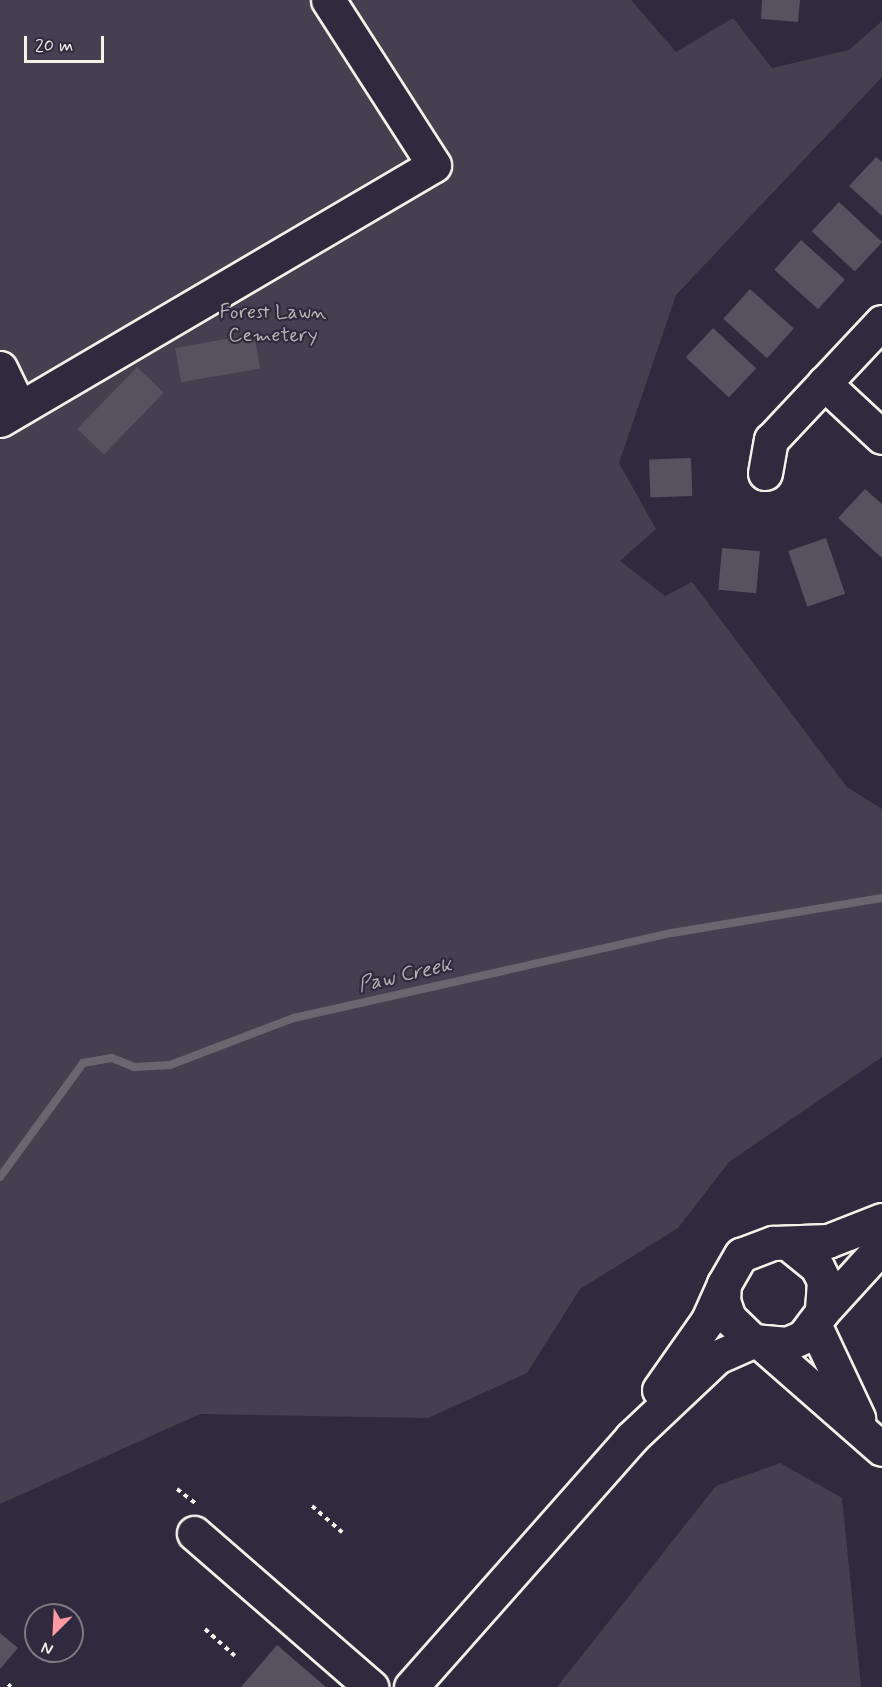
<!DOCTYPE html>
<html>
<head>
<meta charset="utf-8">
<style>
  body { margin:0 }
  #map { position:relative; width:882px; height:1687px; overflow:hidden; background:#2f2a3d; font-family:Mynerve,sans-serif }
  div>[style] { position:absolute }
  .green>* { inset:0; background:#454050 }
  .stream>* { height:8px; margin:-4px; padding:0 4px; transform-origin:4px; border-radius:4px; background:#6a6670 }
  .building>* { inset:0; background:#56525f; transform-origin:0 0 }
  .path>* { height:4px; margin-top:-2px; transform-origin:0; background:repeating-linear-gradient(90deg,#f4f1e8 0 4.5px,transparent 0 9px) }
  .roads { filter:drop-shadow(2px 0 #f4f1e8) drop-shadow(-2px 0 #f4f1e8) drop-shadow(0 2px #f4f1e8) drop-shadow(0 -2px #f4f1e8) }
  .minor>* { height:33px; margin:-16.5px; padding:0 16.5px; transform-origin:16.5px; border-radius:16.5px; background:#2f2a3d }
  span { translate:-50% -50%; white-space:nowrap; text-align:center; line-height:1.15; -webkit-text-stroke:4.5px #2f2a3d; paint-order:stroke }
  .park-label { font-size:20px; color:#b7b3b3 }
  .water-label { font-size:21px; color:#b6b2b2; font-style:italic }
  .north { position:absolute; left:24px; top:1603px; width:60px; height:60px; box-sizing:border-box; background:#2f2a3d; border:2px solid #7e7a81; border-radius:50%; rotate:204deg; font-size:16px; font-weight:700; line-height:24px; text-align:center; color:#f4f1e8 }
  .north::after { content:''; display:block; margin:auto; width:21px; height:27px; background:#ff9aa2; clip-path:polygon(50% 0,100% 100%,50% 72%,0 100%) }
  .scale { position:absolute; left:24px; top:36px; width:80px; height:27px; box-sizing:border-box; border:3px solid #f4f1e8; border-top:0; padding-left:8px; font-size:18px; line-height:21px; white-space:nowrap; color:#f4f1e8; -webkit-text-stroke:4px #2f2a3d; paint-order:stroke }
</style>
</head>
<body>
<div id="map">
  <div class="green">
    <div style="clip-path:polygon(0 0,631px 0,676px 52px,733px 18px,772px 68px,849px 50px,882px 21px,882px 77px,676px 295px,619px 463px,656px 529px,620px 561px,665px 596px,692px 582px,847px 787px,882px 809px,882px 1057px,729px 1162px,678px 1228px,580px 1289px,527px 1373px,428px 1418px,200px 1414px,0 1504px)"></div>
    <div style="clip-path:polygon(780px 1463px,842px 1498px,861px 1687px,557px 1687px,716px 1486px)"></div>
  </div>
  <div class="stream">
    <div style="left:0;top:1177px;width:141px;rotate:-53.9deg"></div>
    <div style="left:83px;top:1063px;width:29px;rotate:-10deg"></div>
    <div style="left:112px;top:1058px;width:24px;rotate:22deg"></div>
    <div style="left:134px;top:1067px;width:36px;rotate:-3deg"></div>
    <div style="left:170px;top:1065px;width:133px;rotate:-20.8deg"></div>
    <div style="left:294px;top:1018px;width:387px;rotate:-12.7deg"></div>
    <div style="left:672px;top:933px;width:213px;rotate:-9.5deg"></div>
  </div>
  <div class="building">
    <div style="clip-path:polygon(762px 0,800px 0,798px 22px,761px 19px)"></div>
    <div style="clip-path:polygon(876px 157px,882px 162px,882px 216px,849px 186px)"></div>
    <div style="left:839px;top:202px;width:59px;height:40px;rotate:43deg"></div>
    <div style="left:801px;top:240px;width:59px;height:40px;rotate:42deg"></div>
    <div style="left:750px;top:289px;width:59px;height:40px;rotate:42deg"></div>
    <div style="left:713px;top:328px;width:59px;height:40px;rotate:43deg"></div>
    <div style="left:254px;top:334px;width:35px;height:80px;rotate:80deg"></div>
    <div style="left:137px;top:367px;width:37px;height:86px;rotate:44deg"></div>
    <div style="left:691px;top:458px;width:38px;height:42px;rotate:88deg"></div>
    <div style="clip-path:polygon(865px 489px,882px 504px,882px 558px,838px 518px)"></div>
    <div style="left:826px;top:538px;width:59px;height:40px;rotate:71deg"></div>
    <div style="left:722px;top:548px;width:38px;height:42px;rotate:5deg"></div>
    <div style="clip-path:polygon(0 1633px,18px 1648px,0 1669px)"></div>
    <div style="clip-path:polygon(277px 1645px,326px 1687px,241px 1687px)"></div>
  </div>
  <div class="path">
    <div style="left:177px;top:1489px;width:24px;rotate:38deg"></div>
    <div style="left:312px;top:1506px;width:40px;rotate:41deg"></div>
    <div style="left:205px;top:1629px;width:40px;rotate:42deg"></div>
    <div style="left:8px;top:1684px;width:4px;rotate:45deg"></div>
  </div>
  <div class="roads">
    <div class="minor">
      <div style="left:0;top:368px;width:41px;rotate:64.1deg"></div>
      <div style="left:824px;top:383px;width:79px;rotate:43deg"></div>
      <div style="left:0;top:420px;width:503px;rotate:-30.44deg"></div>
      <div style="left:434px;top:165px;width:196px;rotate:-122.7deg"></div>
      <div style="left:765px;top:473px;width:34px;rotate:-80deg"></div>
      <div style="left:771px;top:440px;width:162px;rotate:-46.8deg"></div>
      <div style="left:790px;top:1245px;width:35px;rotate:39deg"></div>
      <div style="left:817px;top:1267px;width:16px;rotate:63deg"></div>
      <div style="left:824px;top:1281px;width:31px;rotate:94deg"></div>
      <div style="left:822px;top:1312px;width:31px;rotate:127deg"></div>
      <div style="left:803px;top:1337px;width:17px;rotate:156deg"></div>
      <div style="left:787px;top:1344px;width:34px;rotate:-175deg"></div>
      <div style="left:753px;top:1341px;width:33px;rotate:-136deg"></div>
      <div style="left:729px;top:1318px;width:18px;rotate:-109deg"></div>
      <div style="left:723px;top:1301px;width:17px;rotate:-87deg"></div>
      <div style="left:724px;top:1284px;width:34px;rotate:-60deg"></div>
      <div style="left:741px;top:1255px;width:34px;rotate:-21deg"></div>
      <div style="left:773px;top:1243px;width:55px;rotate:-2.1deg"></div>
      <div style="left:828px;top:1241px;width:58px;rotate:-21.3deg"></div>
      <div style="left:822px;top:1312px;width:89px;rotate:-47.7deg"></div>
      <div style="left:815px;top:1326px;width:102px;rotate:64.9deg"></div>
      <div style="left:762px;top:1344px;width:159px;rotate:41.2deg"></div>
      <div style="left:659px;top:1390px;width:85px;rotate:-55deg"></div>
      <div style="left:708px;top:1320px;width:39px;rotate:-66deg"></div>
      <div style="left:194px;top:1533px;width:235px;rotate:41deg"></div>
      <div style="left:411px;top:1687px;width:332px;rotate:-48.5deg"></div>
      <div style="left:631px;top:1438px;width:118px;rotate:-43.3deg"></div>
      <div style="left:717px;top:1357px;width:39px;rotate:-24deg"></div>
    </div>
  </div>
  <div class="park-label">
    <span style="left:273px;top:324px">Forest Lawn<br>Cemetery</span>
  </div>
  <div class="water-label">
    <span style="left:405px;top:975px;rotate:-13deg">Paw Creek</span>
  </div>
  <div class="north">N</div>
  <div class="scale">20 m</div>
</div>
</body>
</html>
